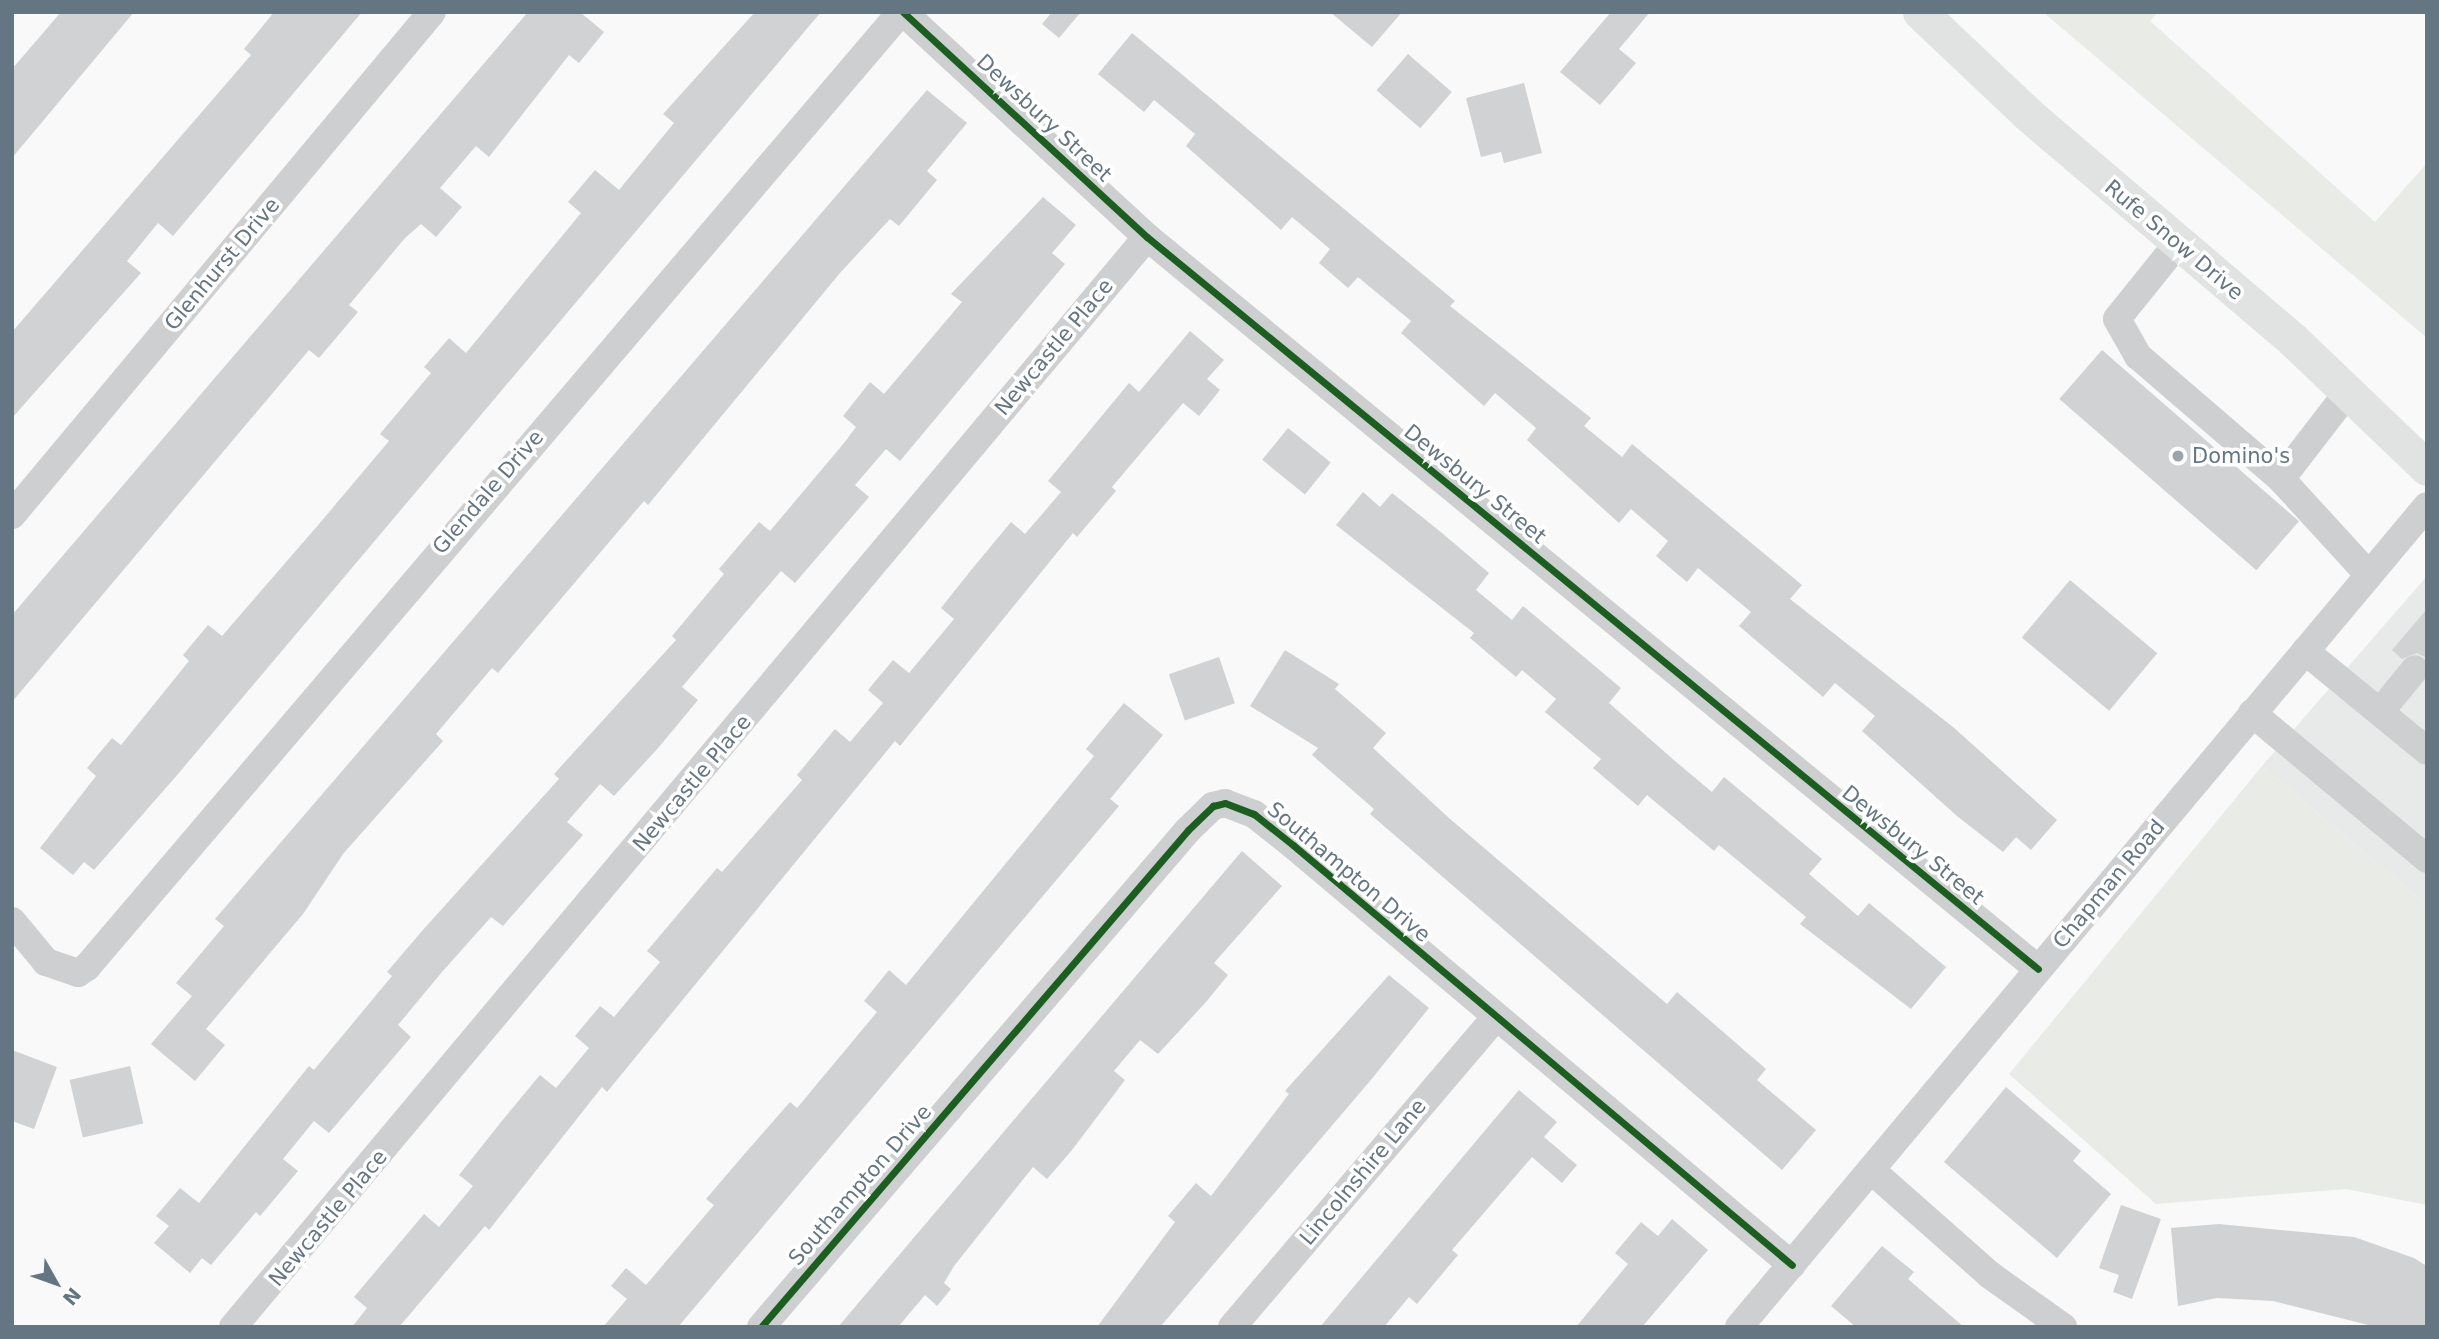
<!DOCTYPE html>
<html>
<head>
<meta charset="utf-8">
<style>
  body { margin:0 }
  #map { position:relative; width:2439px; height:1339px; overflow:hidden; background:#f9f9f9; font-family:"DejaVu Sans",sans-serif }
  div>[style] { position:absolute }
  .built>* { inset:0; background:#e8e9e9 }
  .green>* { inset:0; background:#e8ebe6 }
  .building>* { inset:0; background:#d0d2d3; transform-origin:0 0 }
  .minor>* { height:28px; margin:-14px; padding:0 14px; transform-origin:14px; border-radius:14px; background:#cecfd0 }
  .major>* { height:35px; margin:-17.5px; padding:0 17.5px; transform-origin:17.5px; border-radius:17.5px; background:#e1e2e2 }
  .cycleway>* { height:7px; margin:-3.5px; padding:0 3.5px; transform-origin:3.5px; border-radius:3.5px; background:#1b5e20 }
  .dots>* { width:19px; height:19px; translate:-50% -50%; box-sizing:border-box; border:4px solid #fff; border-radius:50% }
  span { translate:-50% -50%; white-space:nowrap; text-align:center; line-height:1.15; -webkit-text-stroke:7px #fff; paint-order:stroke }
  .street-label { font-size:21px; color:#657683 }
  .poi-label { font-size:21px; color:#657683 }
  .left { translate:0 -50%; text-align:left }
  .frame { position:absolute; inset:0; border:14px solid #657683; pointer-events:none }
  .north { position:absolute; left:21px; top:1248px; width:70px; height:70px; -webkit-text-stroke:5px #fff; paint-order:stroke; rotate:130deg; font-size:19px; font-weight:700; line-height:28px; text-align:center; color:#657683 }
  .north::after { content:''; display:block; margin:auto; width:24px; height:32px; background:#657683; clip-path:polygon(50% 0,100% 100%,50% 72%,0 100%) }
</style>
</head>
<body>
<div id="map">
  <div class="built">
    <div style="clip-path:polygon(2427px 576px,2427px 905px,2262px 766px)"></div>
  </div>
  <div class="green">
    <div style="clip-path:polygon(2043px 12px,2158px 12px,2150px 21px,2375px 222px,2427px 163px,2427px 338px)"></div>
    <div style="clip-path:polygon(2262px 766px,2427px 905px,2427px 1205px,2346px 1189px,2156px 1204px,2009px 1074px)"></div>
  </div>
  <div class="building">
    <div style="clip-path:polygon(61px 12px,134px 12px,12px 158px,12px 69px)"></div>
    <div style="clip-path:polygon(274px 12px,362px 12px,173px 236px,158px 223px,127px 261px,141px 273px,12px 418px,12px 332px,251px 55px,244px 49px)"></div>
    <div style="clip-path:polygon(528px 12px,580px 12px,604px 32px,579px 63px,569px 55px,489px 157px,476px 146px,440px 188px,462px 207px,436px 237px,421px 224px,405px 238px,349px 305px,358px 312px,319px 358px,309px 350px,12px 702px,12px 615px)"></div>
    <div style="clip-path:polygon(755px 12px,821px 12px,178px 774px,94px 870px,84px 862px,73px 875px,40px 848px,96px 776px,87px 768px,112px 738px,121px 745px,189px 661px,183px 655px,208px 625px,222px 636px,319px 524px,389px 441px,380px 434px,431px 373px,424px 367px,449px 338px,466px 353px,581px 213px,568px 202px,595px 170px,619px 190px,674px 123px,663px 114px)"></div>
    <div style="clip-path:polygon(1052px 12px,1081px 12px,1059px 38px,1042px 24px)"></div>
    <div style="clip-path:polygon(1330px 12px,1402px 12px,1372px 47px)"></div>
    <div style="clip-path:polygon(1611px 12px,1650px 12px,1619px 49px,1636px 63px,1600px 105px,1560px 72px)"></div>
    <div style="clip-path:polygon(1132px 33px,1455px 301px,1450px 306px,1591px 418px,1584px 426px,1622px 457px,1632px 444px,1802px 585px,1790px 599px,1953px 727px,2057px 820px,2031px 850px,2016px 837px,2003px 852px,1957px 816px,1862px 731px,1875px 716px,1835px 683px,1823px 697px,1739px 626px,1751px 612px,1698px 568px,1687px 582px,1656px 556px,1668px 541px,1631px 509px,1619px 523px,1527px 440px,1536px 428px,1495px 393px,1484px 406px,1401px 333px,1411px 321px,1358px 277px,1348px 288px,1319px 263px,1330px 249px,1292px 217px,1281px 230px,1186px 146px,1195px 134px,1154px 100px,1144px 112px,1098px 74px)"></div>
    <div style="left:1408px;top:54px;width:58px;height:48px;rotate:41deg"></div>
    <div style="clip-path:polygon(1524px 83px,1542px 153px,1504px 163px,1501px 152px,1481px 157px,1466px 98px)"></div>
    <div style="clip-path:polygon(927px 90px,967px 123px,927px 171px,937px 180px,899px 226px,890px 219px,840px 273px,648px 505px,644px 501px,498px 673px,492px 668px,436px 734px,443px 741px,343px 854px,303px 914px,206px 1029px,225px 1045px,195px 1081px,151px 1044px,192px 996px,176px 983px,224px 926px,215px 919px)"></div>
    <div style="clip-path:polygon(1043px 197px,1076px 225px,1052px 253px,1065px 264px,900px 461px,886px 449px,855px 485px,869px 497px,795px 583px,781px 571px,727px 634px,682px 687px,698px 700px,659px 747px,614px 796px,600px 784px,567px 822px,583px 835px,503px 926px,491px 917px,442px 972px,398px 1025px,411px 1037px,329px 1133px,314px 1121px,283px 1159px,298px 1171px,260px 1216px,256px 1212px,211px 1265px,202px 1258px,190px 1273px,154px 1243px,169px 1226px,156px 1216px,180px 1188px,199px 1203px,309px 1066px,314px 1070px,392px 976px,387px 972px,422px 931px,559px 779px,554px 774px,676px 640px,672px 636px,724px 574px,719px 569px,759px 522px,770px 531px,844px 443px,856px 427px,843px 416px,870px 382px,884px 394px,962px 302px,951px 294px)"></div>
    <div style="clip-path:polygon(1190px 331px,1224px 360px,1207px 379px,1220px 390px,1199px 416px,1183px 403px,1112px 487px,1116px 491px,1077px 537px,1073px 533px,900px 746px,895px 741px,607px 1092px,602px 1087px,489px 1230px,485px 1226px,399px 1327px,352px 1327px,367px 1308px,354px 1297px,424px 1214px,439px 1227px,473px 1186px,459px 1175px,501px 1122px,540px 1075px,556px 1088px,589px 1048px,575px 1036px,600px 1006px,614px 1017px,660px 962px,647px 951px,717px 868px,722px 872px,802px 780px,797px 775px,835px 729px,850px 742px,883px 703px,868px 690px,893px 660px,909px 673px,954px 619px,941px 608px,972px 569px,1011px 522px,1025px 534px,1061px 492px,1048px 481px,1129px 383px,1139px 392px)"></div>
    <div style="left:2102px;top:350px;width:261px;height:65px;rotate:41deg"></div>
    <div style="left:1288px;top:428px;width:55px;height:41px;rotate:39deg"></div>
    <div style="clip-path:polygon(1363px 492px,1380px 507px,1392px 493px,1442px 533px,1489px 573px,1476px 590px,1512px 620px,1523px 606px,1621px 688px,1609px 703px,1675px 761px,1712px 792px,1724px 777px,1822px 859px,1809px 874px,1858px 916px,1869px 903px,1946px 967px,1911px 1009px,1800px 924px,1806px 917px,1719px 845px,1714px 851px,1647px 795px,1638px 806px,1593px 768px,1601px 759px,1545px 712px,1556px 699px,1522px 670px,1516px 677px,1470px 638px,1474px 633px,1336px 525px)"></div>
    <div style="left:2070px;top:580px;width:114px;height:75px;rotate:40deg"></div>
    <div style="clip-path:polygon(2427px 609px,2427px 658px,2417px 653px,2402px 659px,2392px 650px)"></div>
    <div style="clip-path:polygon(1285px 650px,1339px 684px,1335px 689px,1386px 733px,1373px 748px,1449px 818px,1667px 1004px,1677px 992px,1766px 1069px,1757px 1080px,1816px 1130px,1782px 1170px,1370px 814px,1374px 809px,1312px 755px,1318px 748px,1250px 706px)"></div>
    <div style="left:1219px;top:657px;width:49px;height:53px;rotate:71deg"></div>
    <div style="clip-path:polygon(1124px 703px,1163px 735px,1110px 799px,1119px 806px,678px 1327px,603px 1327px,627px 1299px,611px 1286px,626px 1268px,646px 1285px,714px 1205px,706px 1199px,747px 1151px,790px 1102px,797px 1108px,877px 1012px,864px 1001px,889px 970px,906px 985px,1094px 756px,1086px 749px)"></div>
    <div style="clip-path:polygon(1242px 851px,1282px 886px,1214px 963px,1228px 975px,1206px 1002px,1158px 1054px,1140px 1040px,1114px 1071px,1125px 1080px,1072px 1150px,1047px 1179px,1033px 1167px,954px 1266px,944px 1283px,951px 1289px,937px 1306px,925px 1295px,898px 1327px,838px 1327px)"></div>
    <div style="clip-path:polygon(1389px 975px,1429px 1008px,1370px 1081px,1160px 1327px,1097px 1327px,1175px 1222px,1168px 1216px,1196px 1183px,1211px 1196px,1289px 1094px,1285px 1091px)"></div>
    <div style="clip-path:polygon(12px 1050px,57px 1067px,34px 1129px,12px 1121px)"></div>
    <div style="left:130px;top:1066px;width:59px;height:62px;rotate:77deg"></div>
    <div style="clip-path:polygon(2006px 1087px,2081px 1151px,2073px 1161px,2111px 1194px,2057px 1258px,1944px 1162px)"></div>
    <div style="clip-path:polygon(1519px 1090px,1557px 1122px,1544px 1137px,1577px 1165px,1562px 1183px,1532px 1157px,1452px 1250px,1458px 1255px,1417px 1304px,1409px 1297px,1384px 1327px,1320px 1327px)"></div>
    <div style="clip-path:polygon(2121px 1205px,2161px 1219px,2132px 1299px,2113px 1292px,2119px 1275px,2099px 1268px)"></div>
    <div style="clip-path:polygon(1672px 1219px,1708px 1250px,1642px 1327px,1576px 1327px,1628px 1264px,1615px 1253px,1641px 1222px,1658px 1236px)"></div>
    <div style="clip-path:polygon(2219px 1224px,2354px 1237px,2414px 1258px,2427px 1266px,2427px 1327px,2376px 1327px,2273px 1301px,2217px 1298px,2178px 1306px,2171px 1228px)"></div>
    <div style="clip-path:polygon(1882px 1246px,1914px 1272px,1908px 1279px,1964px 1327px,1856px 1327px,1831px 1306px)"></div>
  </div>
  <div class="minor">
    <div style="left:903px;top:12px;width:332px;rotate:42.7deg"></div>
    <div style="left:1147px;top:237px;width:1153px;rotate:39.4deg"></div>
    <div style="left:2178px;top:243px;width:97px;rotate:128.8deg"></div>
    <div style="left:2117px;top:319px;width:43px;rotate:60.4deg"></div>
    <div style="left:2138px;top:356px;width:189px;rotate:40.7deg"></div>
    <div style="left:2281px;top:479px;width:130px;rotate:47.5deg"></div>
    <div style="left:2281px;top:479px;width:110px;rotate:-52.4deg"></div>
    <div style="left:12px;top:515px;width:655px;rotate:-50.14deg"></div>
    <div style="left:2305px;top:651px;width:158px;rotate:39.3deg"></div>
    <div style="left:2380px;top:712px;width:55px;rotate:-50.9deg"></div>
    <div style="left:2252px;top:713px;width:228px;rotate:39.8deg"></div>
    <div style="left:12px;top:921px;width:53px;rotate:50.3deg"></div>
    <div style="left:46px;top:962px;width:34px;rotate:19deg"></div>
    <div style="left:78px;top:973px;width:11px;rotate:-34deg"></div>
    <div style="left:87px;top:967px;width:1255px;rotate:-49.56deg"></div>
    <div style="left:1871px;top:1170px;width:159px;rotate:41.4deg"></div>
    <div style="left:1990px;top:1275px;width:90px;rotate:35.5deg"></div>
    <div style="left:233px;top:1327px;width:1422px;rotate:-50.02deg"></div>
    <div style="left:761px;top:1327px;width:655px;rotate:-49.33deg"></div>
    <div style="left:1188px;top:830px;width:35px;rotate:-44deg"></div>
    <div style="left:1213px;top:806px;width:12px;rotate:-14deg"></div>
    <div style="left:1225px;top:803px;width:31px;rotate:21deg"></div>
    <div style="left:1254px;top:814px;width:50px;rotate:38.5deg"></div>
    <div style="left:1293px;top:845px;width:652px;rotate:40.09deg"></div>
    <div style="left:1232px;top:1327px;width:406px;rotate:-49.6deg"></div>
    <div style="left:1739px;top:1327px;width:1071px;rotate:-50.04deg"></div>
  </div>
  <div class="major">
    <div style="left:1920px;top:12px;width:151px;rotate:43.4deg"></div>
    <div style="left:2030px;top:116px;width:345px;rotate:40.4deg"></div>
    <div style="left:2293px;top:340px;width:185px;rotate:43.7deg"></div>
  </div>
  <div class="cycleway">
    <div style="left:903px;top:12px;width:332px;rotate:42.7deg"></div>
    <div style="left:1147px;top:237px;width:1153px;rotate:39.4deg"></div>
    <div style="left:761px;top:1327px;width:655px;rotate:-49.33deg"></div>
    <div style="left:1188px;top:830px;width:35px;rotate:-44deg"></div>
    <div style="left:1213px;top:806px;width:12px;rotate:-14deg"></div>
    <div style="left:1225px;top:803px;width:31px;rotate:21deg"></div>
    <div style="left:1254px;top:814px;width:50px;rotate:38.5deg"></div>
    <div style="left:1293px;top:845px;width:652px;rotate:40.09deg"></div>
  </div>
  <div class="dots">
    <div style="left:2178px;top:456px;background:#99a4ac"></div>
  </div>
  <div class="street-label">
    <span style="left:1044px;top:118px;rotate:43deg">Dewsbury Street</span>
    <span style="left:2174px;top:240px;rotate:40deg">Rufe Snow Drive</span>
    <span style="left:222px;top:264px;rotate:-50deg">Glenhurst Drive</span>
    <span style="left:1054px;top:347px;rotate:-50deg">Newcastle Place</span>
    <span style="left:1475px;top:484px;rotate:39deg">Dewsbury Street</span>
    <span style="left:488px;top:492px;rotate:-49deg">Glendale Drive</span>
    <span style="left:692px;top:783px;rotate:-50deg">Newcastle Place</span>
    <span style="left:1913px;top:845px;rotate:39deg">Dewsbury Street</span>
    <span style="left:1349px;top:872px;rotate:40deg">Southampton Drive</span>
    <span style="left:2109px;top:884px;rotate:-50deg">Chapman Road</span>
    <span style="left:1363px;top:1172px;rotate:-50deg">Lincolnshire Lane</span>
    <span style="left:860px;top:1185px;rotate:-49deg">Southampton Drive</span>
    <span style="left:328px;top:1218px;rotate:-50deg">Newcastle Place</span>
  </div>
  <div class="poi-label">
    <span class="left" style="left:2192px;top:456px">Domino's</span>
  </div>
  <div class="frame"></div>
  <div class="north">N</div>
</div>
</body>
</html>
